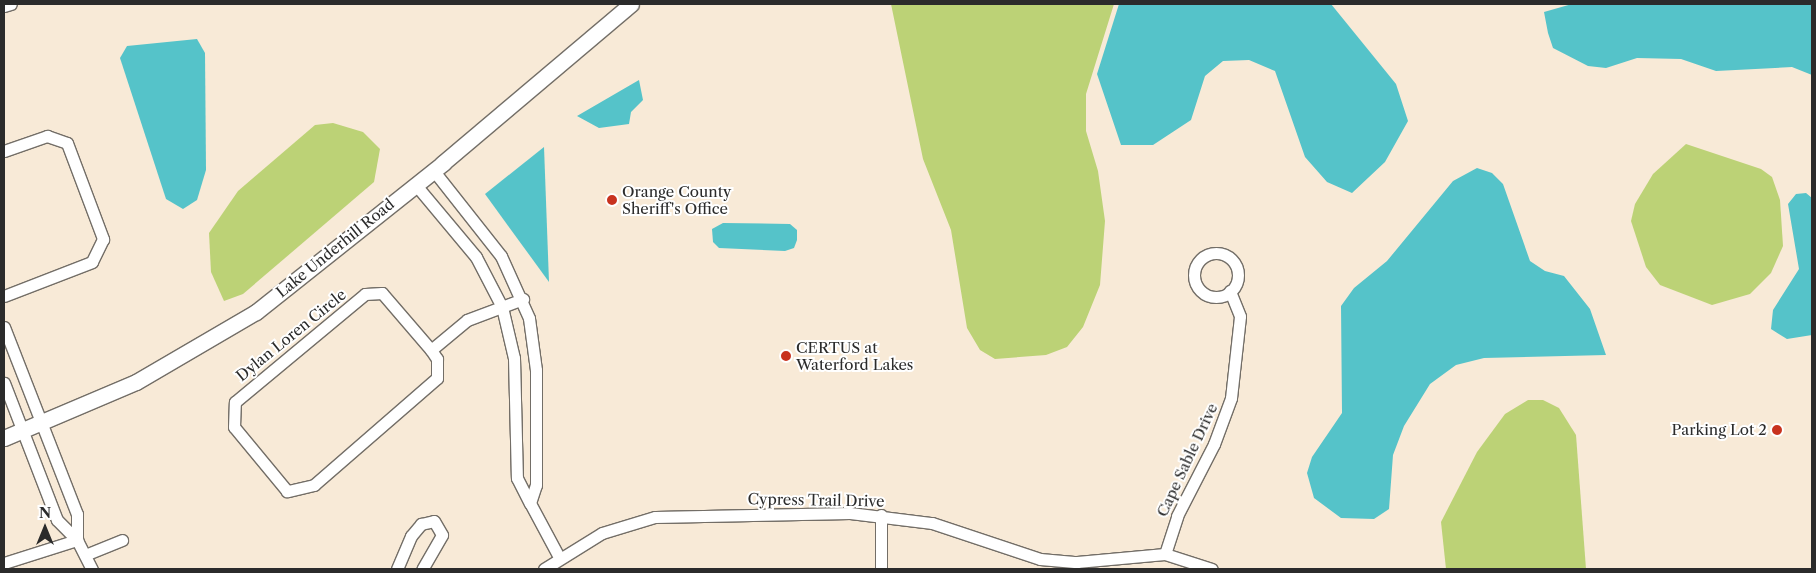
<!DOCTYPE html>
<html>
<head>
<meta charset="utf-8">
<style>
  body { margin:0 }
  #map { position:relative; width:1816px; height:573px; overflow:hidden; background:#f8ead7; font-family:"Libre Caslon Text",serif }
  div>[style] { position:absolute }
  .green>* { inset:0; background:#bcd276 }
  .water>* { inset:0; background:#55c3c9 }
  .roads { filter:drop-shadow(1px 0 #736e67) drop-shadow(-1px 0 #736e67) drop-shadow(0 1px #736e67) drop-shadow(0 -1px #736e67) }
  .minor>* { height:11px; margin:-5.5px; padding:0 5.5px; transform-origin:5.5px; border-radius:5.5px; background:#fff }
  .minor>.ring { margin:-5.5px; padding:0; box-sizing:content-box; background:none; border:11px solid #fff; border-radius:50% }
  .tertiary>* { height:15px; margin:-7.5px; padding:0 7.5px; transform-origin:7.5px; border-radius:7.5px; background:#fff }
  .dots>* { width:14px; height:14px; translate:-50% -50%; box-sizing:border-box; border:2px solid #fff; border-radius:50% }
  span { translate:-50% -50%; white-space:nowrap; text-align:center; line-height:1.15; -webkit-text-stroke:4px #fff; paint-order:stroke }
  .poi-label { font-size:15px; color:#2b2b2b }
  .left { translate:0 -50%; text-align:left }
  .right { translate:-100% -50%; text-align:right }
  .street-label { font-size:15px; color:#2b2b2b }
  .frame { position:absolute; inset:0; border:5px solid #2b2b2b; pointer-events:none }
  .north { position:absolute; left:20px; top:503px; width:50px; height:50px; -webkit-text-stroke:4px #fff; paint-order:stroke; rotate:0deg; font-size:14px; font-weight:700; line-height:20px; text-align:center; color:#2b2b2b }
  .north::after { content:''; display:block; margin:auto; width:18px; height:22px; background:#2b2b2b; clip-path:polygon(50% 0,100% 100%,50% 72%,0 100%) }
</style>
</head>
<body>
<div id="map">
  <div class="green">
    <div style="clip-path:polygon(891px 4px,1114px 4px,1086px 94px,1086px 131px,1098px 171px,1105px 221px,1100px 285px,1083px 327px,1067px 347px,1046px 355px,995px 359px,980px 350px,967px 328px,951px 230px,923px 159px)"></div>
    <div style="clip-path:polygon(333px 123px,363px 132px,380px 149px,374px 182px,243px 294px,224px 301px,211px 272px,209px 233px,238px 191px,315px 125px)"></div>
    <div style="clip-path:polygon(1686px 144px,1761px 169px,1772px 177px,1780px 200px,1783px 246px,1771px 273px,1750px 294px,1712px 305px,1660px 285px,1646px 267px,1631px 221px,1635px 204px,1653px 174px)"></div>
    <div style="clip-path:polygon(1528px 400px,1543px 400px,1559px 408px,1576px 435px,1586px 569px,1446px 569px,1441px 522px,1477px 452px,1505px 414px)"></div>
  </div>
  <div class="water">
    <div style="clip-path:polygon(1119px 4px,1331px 4px,1396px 84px,1408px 121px,1385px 162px,1352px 193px,1327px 182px,1305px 157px,1275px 71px,1249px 60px,1223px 61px,1205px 76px,1191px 120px,1153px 145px,1121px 145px,1097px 74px)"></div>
    <div style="clip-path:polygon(1572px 4px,1812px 4px,1812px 75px,1792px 67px,1716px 71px,1681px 59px,1637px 58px,1606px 68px,1588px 66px,1553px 48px,1548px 33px,1544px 12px)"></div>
    <div style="clip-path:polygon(197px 39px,205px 53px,206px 170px,197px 200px,183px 209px,166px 199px,120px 58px,127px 46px)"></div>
    <div style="clip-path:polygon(639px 80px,643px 100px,631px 112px,629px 124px,599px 128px,577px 116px)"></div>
    <div style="clip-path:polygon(544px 147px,549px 282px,485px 194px)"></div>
    <div style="clip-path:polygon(1477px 168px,1492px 173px,1503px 184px,1530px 261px,1545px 271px,1564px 276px,1590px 309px,1606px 355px,1484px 358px,1456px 365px,1430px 384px,1404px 426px,1393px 455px,1389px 509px,1374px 519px,1341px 518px,1314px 498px,1307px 473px,1312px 457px,1342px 413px,1341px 306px,1354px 288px,1387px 261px,1453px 181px)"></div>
    <div style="clip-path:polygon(1806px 193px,1812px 198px,1812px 335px,1787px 339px,1771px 329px,1773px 310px,1799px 269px,1788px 204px,1796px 194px)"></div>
    <div style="clip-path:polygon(723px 223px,790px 224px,797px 230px,797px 240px,794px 248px,785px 251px,719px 248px,713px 242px,712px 229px)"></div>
  </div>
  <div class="roads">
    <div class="minor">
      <div style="left:4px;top:6px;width:7px;rotate:-16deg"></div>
      <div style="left:4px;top:151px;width:46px;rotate:-19.2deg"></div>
      <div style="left:47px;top:136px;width:21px;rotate:19deg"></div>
      <div style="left:67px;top:143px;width:103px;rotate:69.4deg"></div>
      <div style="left:103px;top:239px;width:25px;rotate:116deg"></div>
      <div style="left:92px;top:262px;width:94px;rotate:158.9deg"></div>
      <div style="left:415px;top:184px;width:95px;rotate:50.1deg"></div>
      <div style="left:476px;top:257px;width:56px;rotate:62.5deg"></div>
      <div style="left:502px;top:307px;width:52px;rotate:76.8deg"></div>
      <div style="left:514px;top:358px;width:120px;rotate:88.6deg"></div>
      <div style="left:517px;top:478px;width:28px;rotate:63deg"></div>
      <div style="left:530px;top:503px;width:19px;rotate:-72deg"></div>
      <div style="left:536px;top:485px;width:115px;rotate:-90deg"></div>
      <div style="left:536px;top:370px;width:52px;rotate:-97.7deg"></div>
      <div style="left:529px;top:318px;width:68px;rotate:-114.3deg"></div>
      <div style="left:501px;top:256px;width:110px;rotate:-128.3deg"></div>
      <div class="ring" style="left:1194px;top:253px;width:33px;height:33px"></div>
      <div style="left:382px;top:293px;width:75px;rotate:49.3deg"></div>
      <div style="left:431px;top:350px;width:11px;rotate:56deg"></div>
      <div style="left:437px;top:359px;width:19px;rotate:90deg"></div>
      <div style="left:437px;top:378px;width:163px;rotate:139deg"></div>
      <div style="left:314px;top:485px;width:28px;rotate:167deg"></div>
      <div style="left:287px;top:491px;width:83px;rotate:-129.6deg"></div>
      <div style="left:234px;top:427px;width:25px;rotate:-88deg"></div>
      <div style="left:235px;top:402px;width:169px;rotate:-39.7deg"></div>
      <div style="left:365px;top:294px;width:17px;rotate:-3deg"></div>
      <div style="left:4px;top:327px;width:201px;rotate:68.7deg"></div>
      <div style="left:77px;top:514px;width:26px;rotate:90deg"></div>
      <div style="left:77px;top:540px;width:28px;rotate:-135deg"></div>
      <div style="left:57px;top:520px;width:147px;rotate:-111.1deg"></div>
      <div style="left:431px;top:350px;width:47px;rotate:-39.8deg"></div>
      <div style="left:467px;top:320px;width:60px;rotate:-20.6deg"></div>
      <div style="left:530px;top:503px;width:61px;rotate:61.8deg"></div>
      <div style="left:881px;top:515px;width:54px;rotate:90deg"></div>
      <div style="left:1165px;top:554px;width:40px;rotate:-72deg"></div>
      <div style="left:1177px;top:516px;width:81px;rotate:-62.8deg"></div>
      <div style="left:1214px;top:444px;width:49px;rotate:-69.7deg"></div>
      <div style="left:1231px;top:398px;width:82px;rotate:-83.7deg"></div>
      <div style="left:1240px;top:316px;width:27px;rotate:-112deg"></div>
      <div style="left:85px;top:555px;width:40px;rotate:-22deg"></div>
      <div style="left:4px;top:563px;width:77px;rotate:-17.5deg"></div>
      <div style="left:77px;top:540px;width:33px;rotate:63deg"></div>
      <div style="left:397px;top:569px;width:36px;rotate:-67deg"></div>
      <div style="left:411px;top:536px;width:16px;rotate:-50deg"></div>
      <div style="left:421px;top:524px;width:13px;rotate:-13deg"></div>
      <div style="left:434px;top:521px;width:16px;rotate:60deg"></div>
      <div style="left:442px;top:535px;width:39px;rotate:120deg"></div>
      <div style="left:544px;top:569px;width:68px;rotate:-31.8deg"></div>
      <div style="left:602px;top:533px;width:55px;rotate:-16.8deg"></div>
      <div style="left:655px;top:517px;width:195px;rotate:-1.2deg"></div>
      <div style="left:850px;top:513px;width:83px;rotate:7deg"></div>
      <div style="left:932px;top:523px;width:114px;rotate:18.4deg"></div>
      <div style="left:1040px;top:559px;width:37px;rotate:5deg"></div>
      <div style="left:1077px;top:562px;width:88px;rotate:-5.2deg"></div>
      <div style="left:1165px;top:554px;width:49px;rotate:17.7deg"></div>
    </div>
    <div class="tertiary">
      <div style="left:4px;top:438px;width:143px;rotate:-23deg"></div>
      <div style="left:136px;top:382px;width:139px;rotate:-30.3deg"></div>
      <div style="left:256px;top:312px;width:239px;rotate:-38.5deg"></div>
      <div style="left:443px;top:163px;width:246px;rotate:-40.2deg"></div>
    </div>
  </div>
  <div class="dots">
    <div style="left:612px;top:200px;background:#c8321e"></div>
    <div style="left:786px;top:356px;background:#c8321e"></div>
    <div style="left:1777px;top:430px;background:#c8321e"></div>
  </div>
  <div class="poi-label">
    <span class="left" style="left:622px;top:200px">Orange County<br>Sheriff's Office</span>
    <span class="left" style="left:796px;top:356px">CERTUS at<br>Waterford Lakes</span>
    <span class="right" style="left:1767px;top:430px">Parking Lot 2</span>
  </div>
  <div class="street-label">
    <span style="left:335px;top:248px;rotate:-39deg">Lake Underhill Road</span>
    <span style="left:291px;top:335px;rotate:-39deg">Dylan Loren Circle</span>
    <span style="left:1187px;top:460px;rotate:-65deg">Cape Sable Drive</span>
    <span style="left:816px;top:500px;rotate:1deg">Cypress Trail Drive</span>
  </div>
  <div class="frame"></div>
  <div class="north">N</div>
</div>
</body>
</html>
